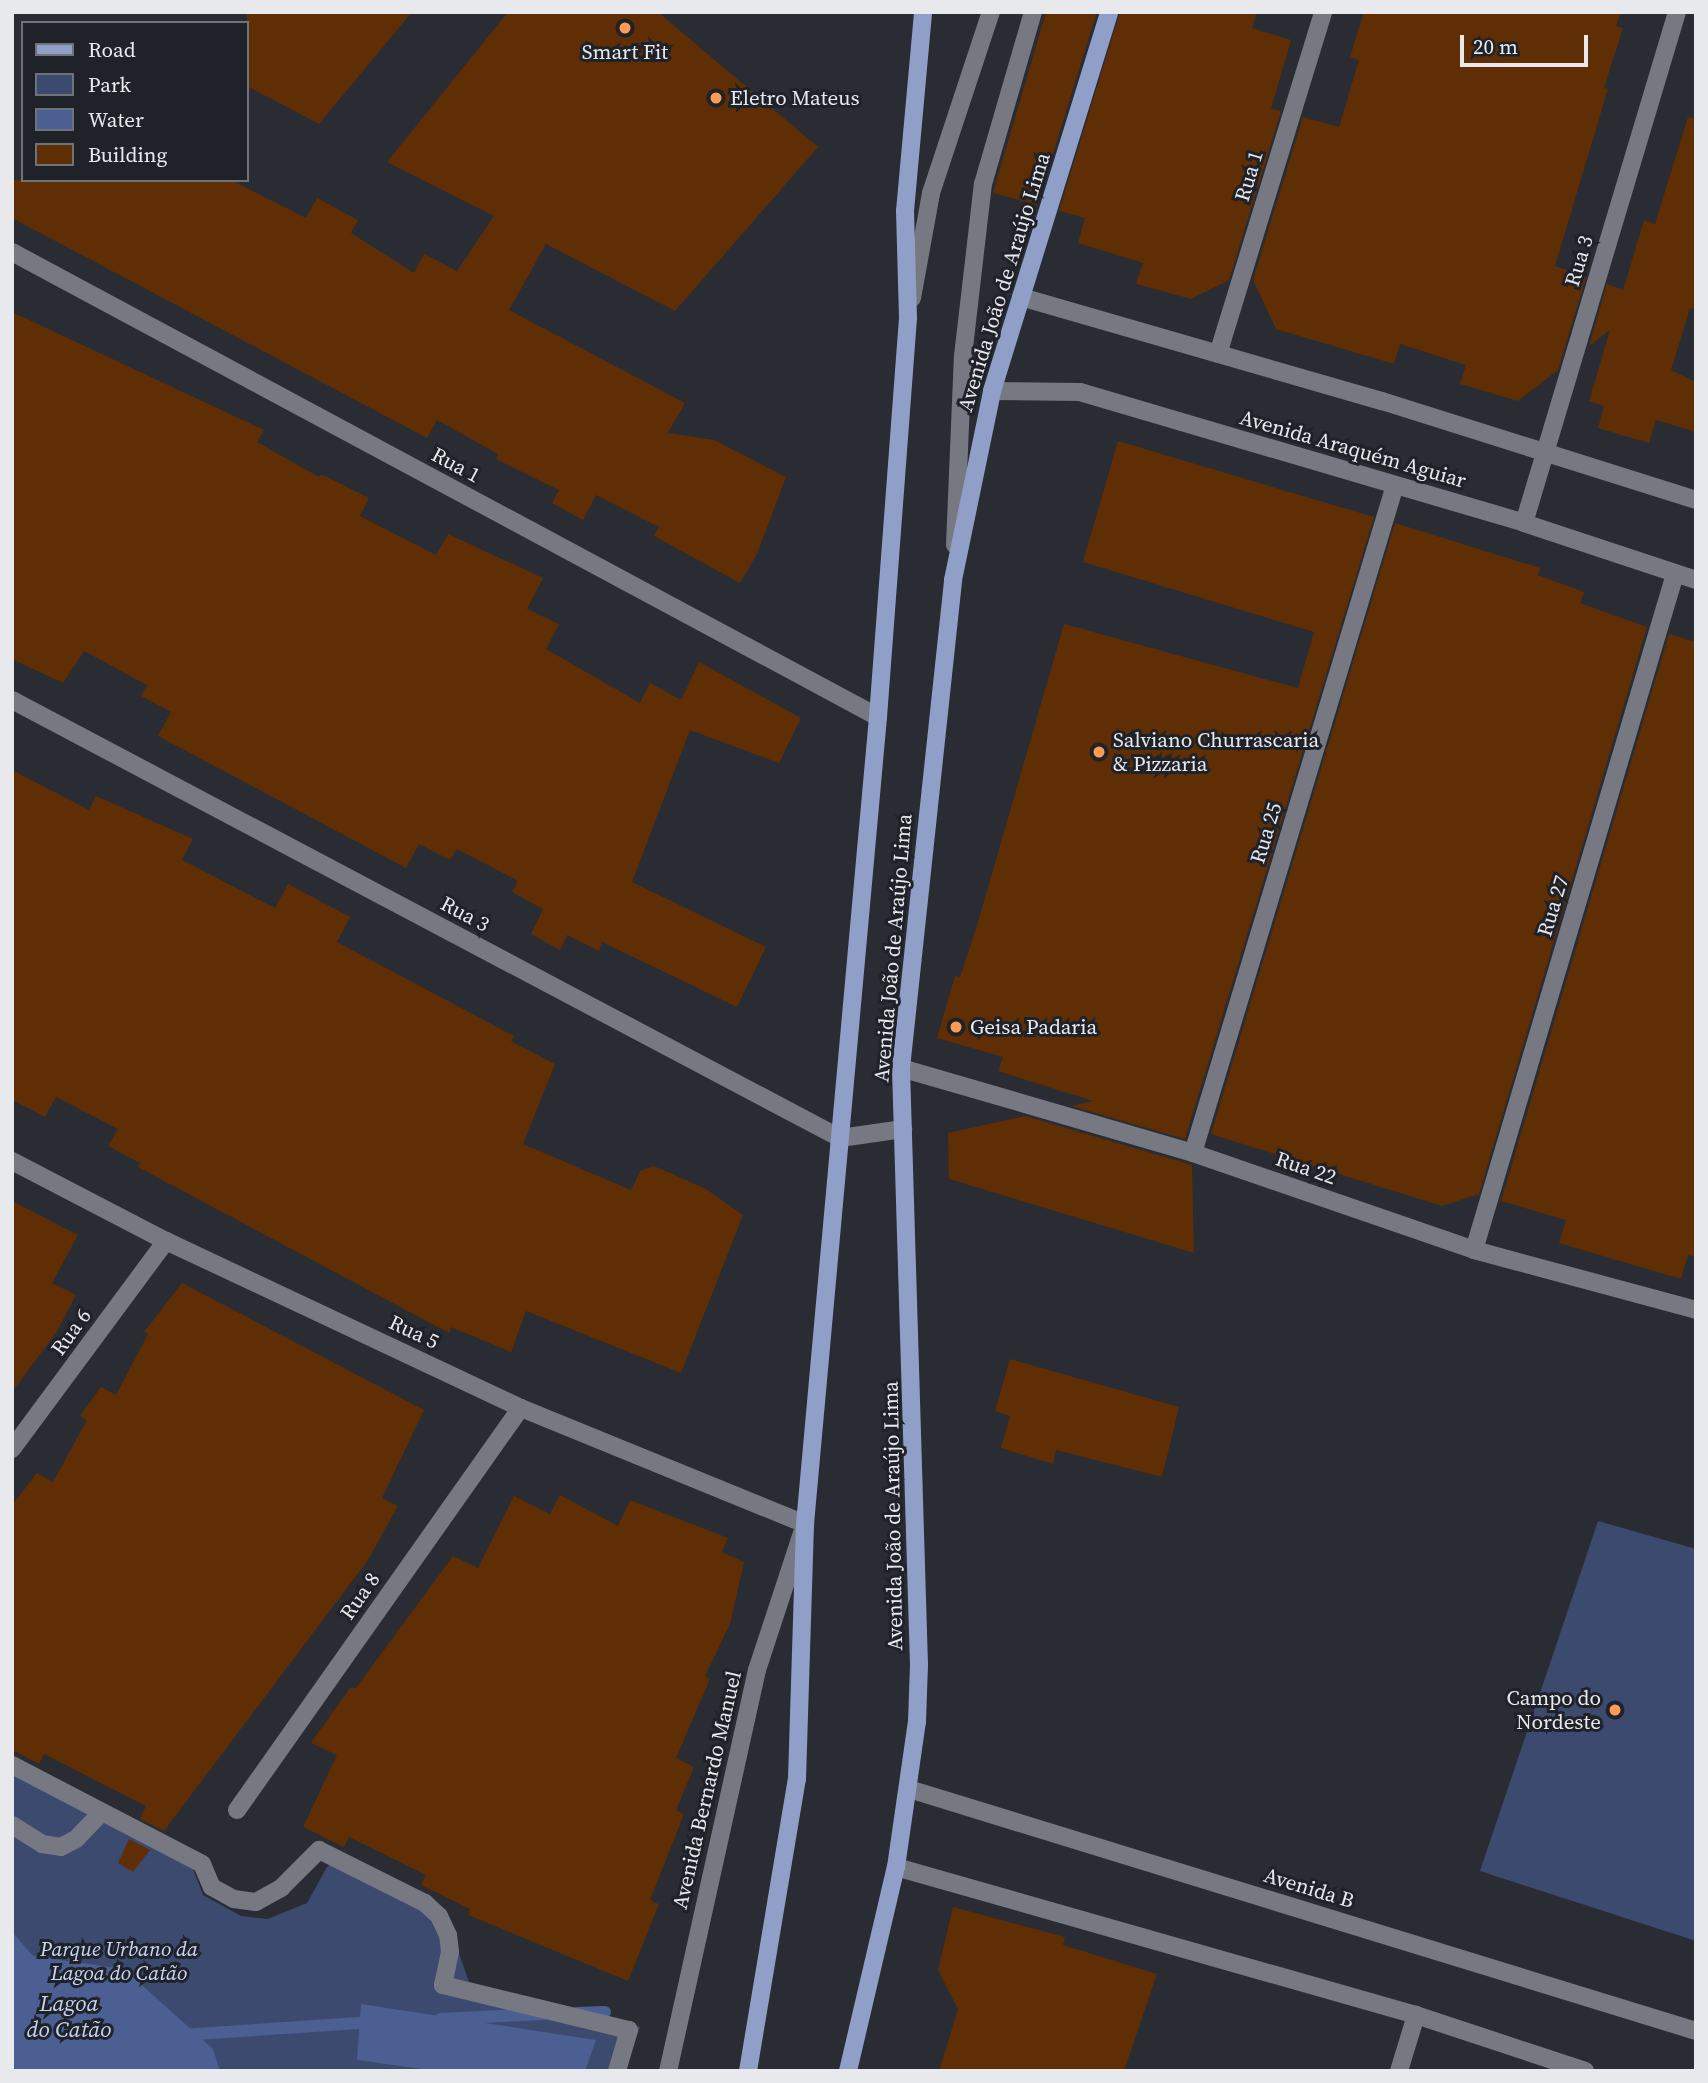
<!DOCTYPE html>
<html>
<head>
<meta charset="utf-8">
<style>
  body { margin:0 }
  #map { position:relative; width:1708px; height:2083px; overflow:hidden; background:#292c32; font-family:"Source Serif 4",serif }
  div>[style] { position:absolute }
  .green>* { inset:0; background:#3b4a6e }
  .water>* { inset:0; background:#4b5f93 }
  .stream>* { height:12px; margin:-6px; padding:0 6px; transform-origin:6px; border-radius:6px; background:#4b5f93 }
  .building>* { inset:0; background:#5f2e05 }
  .minor>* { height:18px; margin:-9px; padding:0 9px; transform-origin:9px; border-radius:9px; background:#767981 }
  .major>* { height:18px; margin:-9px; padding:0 9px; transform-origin:9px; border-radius:9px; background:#8f9fc8 }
  .dots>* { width:19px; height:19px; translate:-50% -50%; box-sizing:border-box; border:4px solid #1f2228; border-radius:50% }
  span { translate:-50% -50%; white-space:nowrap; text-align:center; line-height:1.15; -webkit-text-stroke:6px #1f2228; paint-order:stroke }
  .poi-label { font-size:21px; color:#e7e9ed }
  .left { translate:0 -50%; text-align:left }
  .right { translate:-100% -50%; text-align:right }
  .street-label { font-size:21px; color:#e7e9ed }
  .park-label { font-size:21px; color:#cad8f8; font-style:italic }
  .water-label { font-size:23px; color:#c4d1f1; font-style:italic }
  .frame { position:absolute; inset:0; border:14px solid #e7e9ed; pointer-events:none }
  .legend { position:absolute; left:21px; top:21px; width:228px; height:161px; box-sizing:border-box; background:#1f2228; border:2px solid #6f7277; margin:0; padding:9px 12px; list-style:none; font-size:21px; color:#e7e9ed }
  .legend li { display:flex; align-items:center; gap:14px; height:35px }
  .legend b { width:35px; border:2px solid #6f7277 }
  .scale { position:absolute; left:1460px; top:35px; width:128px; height:32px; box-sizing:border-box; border:4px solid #e7e9ed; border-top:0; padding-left:9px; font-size:21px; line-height:24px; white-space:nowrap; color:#e7e9ed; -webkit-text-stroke:5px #1f2228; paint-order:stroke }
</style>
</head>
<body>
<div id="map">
  <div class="green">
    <div style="clip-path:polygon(1598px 1521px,1696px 1549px,1696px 1941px,1480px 1871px)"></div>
    <div style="clip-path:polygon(12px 1755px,186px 1851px,203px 1895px,241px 1916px,268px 1919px,307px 1903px,327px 1867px,335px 1861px,446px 1916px,469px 1982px,640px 2027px,625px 2071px,12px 2071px)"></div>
  </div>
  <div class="water">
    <div style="clip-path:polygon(12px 1932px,33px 1956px,124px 1969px,213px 2049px,220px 2071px,12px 2071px)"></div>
    <div style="clip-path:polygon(361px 2004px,596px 2040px,585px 2071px,436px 2071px,357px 2060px)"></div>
  </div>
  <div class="stream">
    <div style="left:577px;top:2013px;width:28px;rotate:-2deg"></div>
    <div style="left:441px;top:2019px;width:104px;rotate:-2.8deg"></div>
    <div style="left:182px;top:2035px;width:192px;rotate:-3.9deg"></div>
  </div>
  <div class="building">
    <div style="clip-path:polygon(247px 12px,412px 12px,319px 124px,247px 86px)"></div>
    <div style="clip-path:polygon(508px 12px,658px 12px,818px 147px,675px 311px,546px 244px,509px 310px,685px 403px,668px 433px,714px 440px,786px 477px,757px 554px,740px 583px,654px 536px,659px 527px,596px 495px,583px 520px,552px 503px,559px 490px,496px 459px,498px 454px,437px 420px,427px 438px,12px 218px,12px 180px,231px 180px,306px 218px,317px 198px,358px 220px,351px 233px,414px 273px,424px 254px,457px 271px,494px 216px,387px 162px)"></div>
    <div style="clip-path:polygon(1046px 12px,1097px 12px,1037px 205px,993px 193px)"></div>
    <div style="clip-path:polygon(1120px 12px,1257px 12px,1252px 28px,1291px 40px,1271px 109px,1281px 111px,1229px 280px,1191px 299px,1136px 284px,1143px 263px,1078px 243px,1085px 218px,1059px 211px)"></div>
    <div style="clip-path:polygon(1364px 12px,1621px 12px,1616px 26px,1623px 28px,1604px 88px,1608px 89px,1555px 266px,1586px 277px,1558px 370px,1518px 401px,1460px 384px,1466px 365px,1400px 344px,1394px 364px,1276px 329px,1253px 280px,1303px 117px,1339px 127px,1359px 60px,1350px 57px)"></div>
    <div style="clip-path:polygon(1688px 117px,1696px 119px,1696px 310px,1690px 308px,1671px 370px,1696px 382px,1696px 432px,1656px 420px,1649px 443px,1598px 428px,1604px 406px,1589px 401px,1610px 330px,1589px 346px,1607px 284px,1623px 290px,1644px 220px,1655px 224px)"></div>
    <div style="clip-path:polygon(12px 312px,264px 430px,257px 442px,319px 477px,321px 474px,369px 498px,360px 516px,436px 555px,448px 534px,543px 578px,527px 609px,559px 624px,546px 649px,640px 703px,650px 683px,681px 700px,699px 662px,801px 718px,779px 763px,690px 730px,632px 882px,766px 947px,737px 1007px,602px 942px,599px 951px,567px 935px,560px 950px,531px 934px,543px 909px,512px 892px,518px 881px,457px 849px,450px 860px,419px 844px,406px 868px,158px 736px,171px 712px,141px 696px,147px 685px,84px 651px,63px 683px,12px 659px)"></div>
    <div style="clip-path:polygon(1118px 441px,1374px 517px,1185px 1139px,1071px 1106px,1093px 1101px,998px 1071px,1003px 1057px,937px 1038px,955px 976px,960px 977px,976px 929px,1064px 624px,1298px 688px,1314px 632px,1083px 562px)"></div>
    <div style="clip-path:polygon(1395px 523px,1540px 568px,1538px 575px,1584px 592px,1580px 603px,1647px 627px,1479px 1194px,1442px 1206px,1211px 1134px)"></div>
    <div style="clip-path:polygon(1669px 634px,1696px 642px,1696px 1257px,1688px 1255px,1681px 1279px,1559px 1243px,1566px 1220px,1501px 1201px)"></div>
    <div style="clip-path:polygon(12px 770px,89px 810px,96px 796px,193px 839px,182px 860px,275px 908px,288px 884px,350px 917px,337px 942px,514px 1036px,511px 1041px,555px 1064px,523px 1144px,631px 1190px,640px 1171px,654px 1166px,706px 1189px,743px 1215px,681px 1373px,526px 1311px,511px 1352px,451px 1327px,449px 1333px,138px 1167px,140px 1163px,108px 1146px,118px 1129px,56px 1097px,45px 1117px,12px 1100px)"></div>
    <div style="clip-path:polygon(1025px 1116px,1192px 1165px,1194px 1253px,949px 1179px,948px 1133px)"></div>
    <div style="clip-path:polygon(12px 1201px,78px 1235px,52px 1283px,76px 1295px,56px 1333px,12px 1392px)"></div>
    <div style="clip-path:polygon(182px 1283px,424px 1410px,382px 1498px,398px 1506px,368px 1560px,164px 1831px,140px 1819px,146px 1806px,44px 1754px,39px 1764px,12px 1750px,12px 1505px,37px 1473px,53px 1482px,87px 1420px,80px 1416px,101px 1387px,116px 1395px,148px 1334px,144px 1332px)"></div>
    <div style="clip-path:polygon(1010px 1359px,1179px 1407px,1162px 1477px,1056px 1450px,1053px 1464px,1001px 1448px,1010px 1416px,995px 1411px)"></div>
    <div style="clip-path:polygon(560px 1495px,618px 1526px,630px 1500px,728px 1538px,722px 1552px,744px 1562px,730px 1624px,705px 1676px,710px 1679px,676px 1758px,694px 1767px,676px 1810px,684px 1814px,650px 1900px,659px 1904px,628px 1981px,468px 1915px,470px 1909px,421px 1885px,426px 1875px,349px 1837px,344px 1847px,303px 1827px,337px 1755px,311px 1743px,350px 1688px,356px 1688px,453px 1556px,478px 1568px,514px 1496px,550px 1514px)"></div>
    <div style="clip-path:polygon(129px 1839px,150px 1850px,133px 1872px,118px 1863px)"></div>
    <div style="clip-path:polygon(953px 1907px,1065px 1937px,1063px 1945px,1157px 1974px,1124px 2071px,939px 2071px,958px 2009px,938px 1970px)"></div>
  </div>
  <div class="minor">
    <div style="left:12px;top:252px;width:983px;rotate:28.23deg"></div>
    <div style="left:1021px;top:297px;width:376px;rotate:16.1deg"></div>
    <div style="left:1382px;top:401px;width:329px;rotate:17.5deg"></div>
    <div style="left:912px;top:298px;width:107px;rotate:-79.7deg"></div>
    <div style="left:931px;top:193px;width:191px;rotate:-71.7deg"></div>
    <div style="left:1218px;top:354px;width:358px;rotate:-72.9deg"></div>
    <div style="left:992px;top:391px;width:88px;rotate:0.7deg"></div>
    <div style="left:1080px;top:392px;width:463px;rotate:16.4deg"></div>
    <div style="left:1524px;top:523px;width:181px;rotate:18.3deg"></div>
    <div style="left:1524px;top:523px;width:533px;rotate:-73.33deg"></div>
    <div style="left:955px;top:545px;width:189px;rotate:-87.6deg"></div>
    <div style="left:963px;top:356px;width:173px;rotate:-83.4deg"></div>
    <div style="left:983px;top:184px;width:179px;rotate:-73.8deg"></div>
    <div style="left:12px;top:700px;width:937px;rotate:27.88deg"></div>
    <div style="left:840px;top:1138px;width:64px;rotate:-8.1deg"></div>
    <div style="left:901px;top:1068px;width:304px;rotate:16.2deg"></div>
    <div style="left:1193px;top:1153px;width:297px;rotate:19deg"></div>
    <div style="left:1474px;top:1250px;width:230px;rotate:15.1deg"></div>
    <div style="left:1193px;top:1153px;width:698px;rotate:-73.17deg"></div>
    <div style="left:12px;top:1161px;width:174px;rotate:27.5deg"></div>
    <div style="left:166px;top:1241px;width:392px;rotate:25.2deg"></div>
    <div style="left:521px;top:1408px;width:307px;rotate:22.2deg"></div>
    <div style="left:805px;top:1524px;width:154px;rotate:108.2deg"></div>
    <div style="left:757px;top:1670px;width:411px;rotate:102.5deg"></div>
    <div style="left:1474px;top:1250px;width:705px;rotate:-73.44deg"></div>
    <div style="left:12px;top:1449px;width:259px;rotate:-53.5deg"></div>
    <div style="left:12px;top:1765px;width:214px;rotate:27.5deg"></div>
    <div style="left:202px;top:1864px;width:25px;rotate:67deg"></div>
    <div style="left:212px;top:1887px;width:25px;rotate:29deg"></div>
    <div style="left:234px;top:1899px;width:22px;rotate:8deg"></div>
    <div style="left:256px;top:1902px;width:29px;rotate:-29deg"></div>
    <div style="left:281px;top:1888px;width:54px;rotate:-45deg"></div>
    <div style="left:319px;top:1850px;width:119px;rotate:26.6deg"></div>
    <div style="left:425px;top:1903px;width:19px;rotate:43deg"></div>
    <div style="left:439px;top:1916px;width:21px;rotate:65deg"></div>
    <div style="left:448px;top:1935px;width:17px;rotate:83deg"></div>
    <div style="left:450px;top:1952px;width:34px;rotate:102deg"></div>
    <div style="left:443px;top:1985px;width:191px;rotate:13.6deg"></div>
    <div style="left:629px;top:2030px;width:43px;rotate:106.3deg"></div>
    <div style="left:909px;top:1789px;width:823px;rotate:17.09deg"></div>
    <div style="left:237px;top:1810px;width:492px;rotate:-54.8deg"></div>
    <div style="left:12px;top:1825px;width:36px;rotate:32deg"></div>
    <div style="left:42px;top:1844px;width:19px;rotate:9deg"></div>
    <div style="left:61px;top:1847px;width:17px;rotate:-28deg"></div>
    <div style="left:76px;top:1839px;width:36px;rotate:-46deg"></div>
    <div style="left:896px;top:1867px;width:541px;rotate:15.89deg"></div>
    <div style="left:1416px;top:2015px;width:178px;rotate:18.3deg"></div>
    <div style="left:1399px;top:2071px;width:59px;rotate:-73.1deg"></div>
  </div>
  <div class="major">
    <div style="left:748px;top:2071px;width:296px;rotate:-80.5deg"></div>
    <div style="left:797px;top:1779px;width:255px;rotate:-88.2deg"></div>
    <div style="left:805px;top:1524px;width:810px;rotate:-84.83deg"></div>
    <div style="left:878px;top:717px;width:400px;rotate:-85.7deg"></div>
    <div style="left:908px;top:318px;width:107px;rotate:-91.6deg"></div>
    <div style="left:905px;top:211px;width:200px;rotate:-84.8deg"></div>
    <div style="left:848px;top:2071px;width:210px;rotate:-76.8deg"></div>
    <div style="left:896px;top:1867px;width:147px;rotate:-81.8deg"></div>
    <div style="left:917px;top:1722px;width:57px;rotate:-88deg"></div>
    <div style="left:919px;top:1665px;width:597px;rotate:-91.73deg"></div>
    <div style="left:901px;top:1068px;width:491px;rotate:-83.9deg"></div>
    <div style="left:953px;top:580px;width:193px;rotate:-78.3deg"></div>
    <div style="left:992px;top:391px;width:397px;rotate:-72.8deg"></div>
  </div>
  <div class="dots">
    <div style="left:625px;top:28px;background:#fe9c57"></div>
    <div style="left:716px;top:98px;background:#fe9c57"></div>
    <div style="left:1099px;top:752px;background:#fe9c57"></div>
    <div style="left:956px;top:1027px;background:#fe9c57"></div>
    <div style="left:1615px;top:1710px;background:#fe9c57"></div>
  </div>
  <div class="poi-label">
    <span style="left:625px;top:52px">Smart Fit</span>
    <span class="left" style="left:730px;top:98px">Eletro Mateus</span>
    <span class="left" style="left:1113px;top:752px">Salviano Churrascaria<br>&amp; Pizzaria</span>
    <span class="left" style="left:970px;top:1027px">Geisa Padaria</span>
    <span class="right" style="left:1601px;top:1710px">Campo do<br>Nordeste</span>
  </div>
  <div class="street-label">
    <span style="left:1249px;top:176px;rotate:-73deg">Rua 1</span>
    <span style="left:1579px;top:261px;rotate:-73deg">Rua 3</span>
    <span style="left:1004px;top:282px;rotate:-73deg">Avenida João de Araújo Lima</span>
    <span style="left:1353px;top:449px;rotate:16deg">Avenida Araquém Aguiar</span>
    <span style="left:456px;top:465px;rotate:28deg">Rua 1</span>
    <span style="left:1266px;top:833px;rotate:-73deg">Rua 25</span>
    <span style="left:1553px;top:906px;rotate:-73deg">Rua 27</span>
    <span style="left:465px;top:914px;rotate:28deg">Rua 3</span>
    <span style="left:893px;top:948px;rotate:-85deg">Avenida João de Araújo Lima</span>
    <span style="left:1306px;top:1168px;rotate:19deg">Rua 22</span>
    <span style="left:71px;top:1332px;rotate:-54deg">Rua 6</span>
    <span style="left:414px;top:1332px;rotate:25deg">Rua 5</span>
    <span style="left:893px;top:1516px;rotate:-91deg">Avenida João de Araújo Lima</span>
    <span style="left:360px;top:1596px;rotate:-55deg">Rua 8</span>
    <span style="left:707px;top:1790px;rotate:-77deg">Avenida Bernardo Manuel</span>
    <span style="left:1309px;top:1888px;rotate:17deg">Avenida B</span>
  </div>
  <div class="park-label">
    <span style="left:119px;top:1961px">Parque Urbano da<br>Lagoa do Catão</span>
  </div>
  <div class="water-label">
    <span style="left:69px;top:2016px">Lagoa<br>do Catão</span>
  </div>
  <div class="frame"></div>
  <ul class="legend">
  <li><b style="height:9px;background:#8f9fc8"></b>Road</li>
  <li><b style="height:19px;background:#3b4a6e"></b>Park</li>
  <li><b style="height:19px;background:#4b5f93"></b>Water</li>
  <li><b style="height:19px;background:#5f2e05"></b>Building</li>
  </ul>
  <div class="scale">20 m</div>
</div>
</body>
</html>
